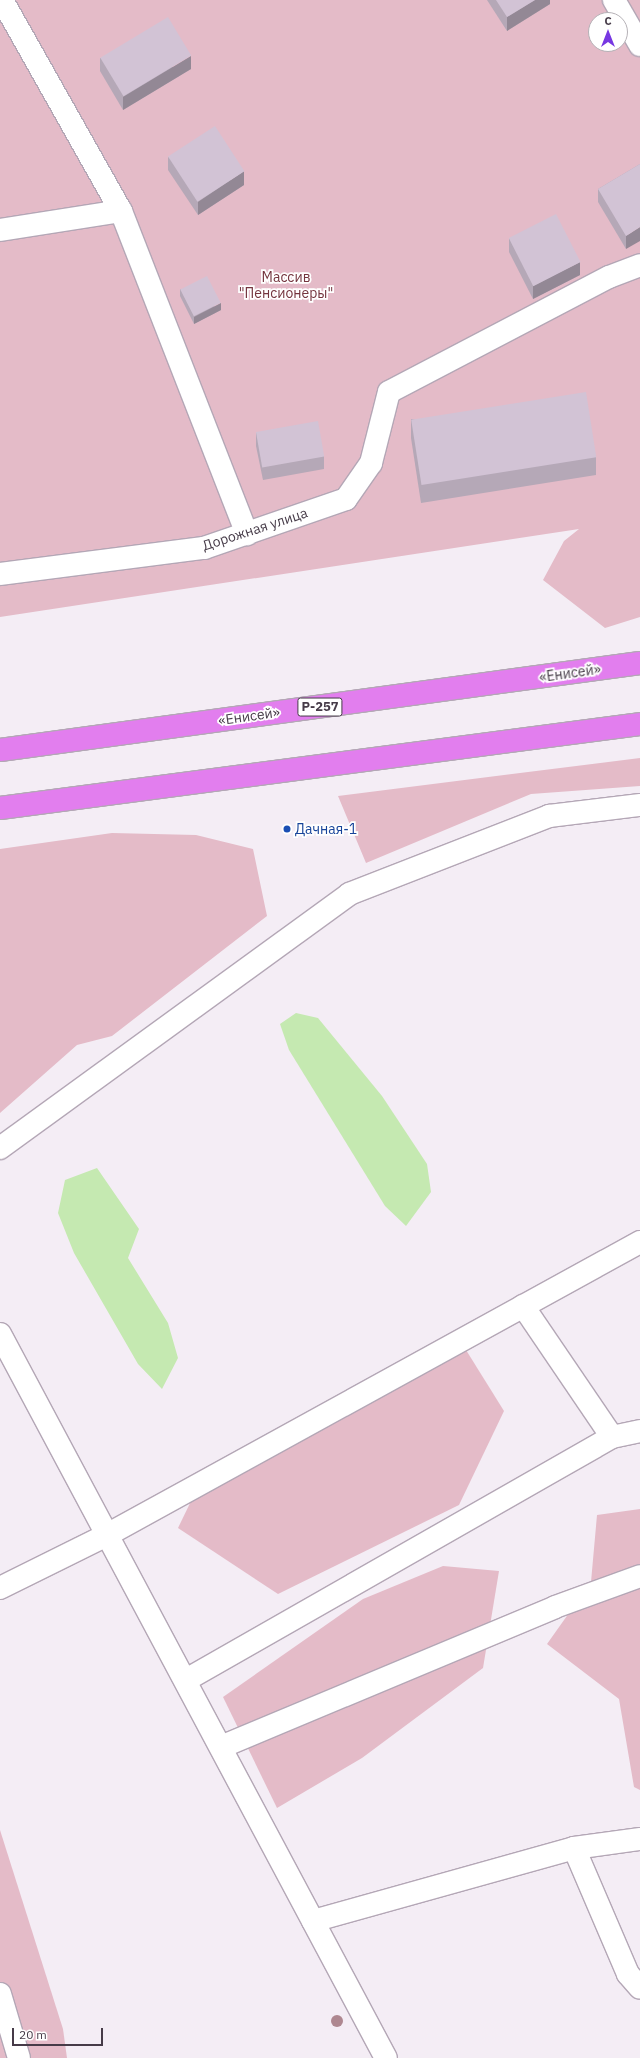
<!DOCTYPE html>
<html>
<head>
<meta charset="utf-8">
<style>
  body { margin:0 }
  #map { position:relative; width:640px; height:2058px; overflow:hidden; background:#f4edf5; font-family:"IBM Plex Sans",sans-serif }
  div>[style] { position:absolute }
  .green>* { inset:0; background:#e4bbc8 }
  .water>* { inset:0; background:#c5e9b1 }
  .roads { filter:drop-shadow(1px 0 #b4a7b6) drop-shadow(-1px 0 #b4a7b6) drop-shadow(0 1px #b4a7b6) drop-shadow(0 -1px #b4a7b6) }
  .minor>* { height:22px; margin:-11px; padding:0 11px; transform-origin:11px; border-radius:11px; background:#fff }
  .highway>* { height:22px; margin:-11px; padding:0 11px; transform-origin:11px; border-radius:11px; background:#e27eee }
  .trees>* { width:12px; height:12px; margin:-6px; border-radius:50%; background:#ae8790 }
  .wall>* { inset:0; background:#b5a8b7 }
  .shaded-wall>* { inset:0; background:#938895 }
  .building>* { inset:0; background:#d2c3d5; transform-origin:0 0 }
  .dots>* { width:11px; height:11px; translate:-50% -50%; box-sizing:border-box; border:2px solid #fff; border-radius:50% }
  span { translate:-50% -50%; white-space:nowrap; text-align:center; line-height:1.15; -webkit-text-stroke:3.5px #fff; paint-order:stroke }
  .shield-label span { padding:1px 3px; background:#fff; border:1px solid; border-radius:3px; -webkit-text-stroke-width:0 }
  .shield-label { font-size:13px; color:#463b48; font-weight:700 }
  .park-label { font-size:14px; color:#74343e }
  .street-label { font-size:14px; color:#463b48 }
  .transit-label { font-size:14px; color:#164399 }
  .left { translate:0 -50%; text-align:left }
  .north { position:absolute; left:588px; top:12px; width:40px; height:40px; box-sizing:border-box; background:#fff; border:1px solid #b5b1b6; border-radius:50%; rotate:0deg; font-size:11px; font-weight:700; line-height:16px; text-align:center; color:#463b48 }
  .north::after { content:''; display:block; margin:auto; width:14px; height:18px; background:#7737e2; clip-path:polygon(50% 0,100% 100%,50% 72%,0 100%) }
  .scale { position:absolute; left:12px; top:2028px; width:91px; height:18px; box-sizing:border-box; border:2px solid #463b48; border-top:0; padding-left:5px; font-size:12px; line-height:14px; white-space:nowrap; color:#463b48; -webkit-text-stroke:3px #fff; paint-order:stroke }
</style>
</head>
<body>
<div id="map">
  <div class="green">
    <div style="clip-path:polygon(evenodd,0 0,640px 0,640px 617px,605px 628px,543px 580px,564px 541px,579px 529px,0 617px,0 0,596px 20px,620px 20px,620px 44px,596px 44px,596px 20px)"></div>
    <div style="clip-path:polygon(640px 758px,640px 786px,531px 794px,366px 863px,338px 796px)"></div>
    <div style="clip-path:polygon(112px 833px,196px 835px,253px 849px,267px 916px,112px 1036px,77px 1045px,0 1113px,0 849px)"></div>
    <div style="clip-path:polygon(466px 1350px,504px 1411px,459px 1505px,278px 1594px,178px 1528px,193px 1497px)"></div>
    <div style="clip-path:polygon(640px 1509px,640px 1790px,634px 1787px,619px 1699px,547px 1644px,591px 1582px,597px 1515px)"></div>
    <div style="clip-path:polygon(443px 1566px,499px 1571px,483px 1668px,362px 1758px,277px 1808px,223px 1697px,363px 1599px)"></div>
    <div style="clip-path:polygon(0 1830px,63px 2029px,67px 2058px,0 2058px)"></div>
  </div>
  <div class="water">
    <div style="clip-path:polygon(296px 1013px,318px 1018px,382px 1096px,427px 1164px,431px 1192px,406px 1226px,385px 1206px,289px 1050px,280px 1024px)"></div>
    <div style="clip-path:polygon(97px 1168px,139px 1229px,128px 1258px,168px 1323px,178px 1358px,162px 1389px,138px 1364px,74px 1253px,58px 1213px,65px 1180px)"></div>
  </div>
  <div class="roads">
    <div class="minor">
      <div style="left:2px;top:0;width:242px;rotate:60.6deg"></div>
      <div style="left:121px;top:211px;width:347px;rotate:68.7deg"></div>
      <div style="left:614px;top:0;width:52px;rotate:60deg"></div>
      <div style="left:0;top:230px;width:122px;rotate:-8.9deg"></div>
      <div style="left:0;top:574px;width:206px;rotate:-7.3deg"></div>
      <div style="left:204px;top:548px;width:150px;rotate:-19deg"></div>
      <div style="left:346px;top:499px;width:44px;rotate:-55.2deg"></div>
      <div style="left:371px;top:463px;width:73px;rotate:-75.8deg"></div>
      <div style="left:389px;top:392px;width:248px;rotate:-27.6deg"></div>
      <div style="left:609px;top:277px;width:33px;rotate:-21deg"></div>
      <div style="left:0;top:1148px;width:432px;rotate:-36deg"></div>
      <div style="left:349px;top:894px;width:215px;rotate:-21.3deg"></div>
      <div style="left:549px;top:816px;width:92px;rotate:-6.9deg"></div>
      <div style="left:523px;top:1306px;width:158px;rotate:55.8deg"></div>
      <div style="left:0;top:1334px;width:820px;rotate:61.94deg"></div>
      <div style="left:0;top:1588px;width:119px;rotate:-26.4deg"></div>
      <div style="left:107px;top:1535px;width:608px;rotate:-28.8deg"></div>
      <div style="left:186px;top:1680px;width:490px;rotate:-29.7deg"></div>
      <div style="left:612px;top:1437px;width:29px;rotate:-12deg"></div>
      <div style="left:221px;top:1747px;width:362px;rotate:-22.7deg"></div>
      <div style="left:555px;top:1607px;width:90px;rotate:-20deg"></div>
      <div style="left:574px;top:1848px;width:137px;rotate:66.8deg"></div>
      <div style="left:628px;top:1974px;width:18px;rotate:49deg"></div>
      <div style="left:313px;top:1921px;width:271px;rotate:-15.6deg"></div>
      <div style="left:574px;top:1848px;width:67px;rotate:-7.8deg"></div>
      <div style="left:0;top:1994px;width:67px;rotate:73.5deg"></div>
    </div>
    <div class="highway">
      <div style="left:0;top:750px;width:646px;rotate:-7.74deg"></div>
      <div style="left:0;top:808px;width:645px;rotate:-7.48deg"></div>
    </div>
  </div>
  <div class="trees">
    <div style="left:337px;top:2021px"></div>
  </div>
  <div class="wall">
    <div style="clip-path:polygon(487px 0,550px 0,550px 4px,507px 31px)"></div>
    <div style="clip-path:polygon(100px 58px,191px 69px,123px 110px,100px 71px)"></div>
    <div style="clip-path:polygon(168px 157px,244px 185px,198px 215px,168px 170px)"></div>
    <div style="clip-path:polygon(640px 164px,626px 249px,598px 202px,598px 189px)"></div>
    <div style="clip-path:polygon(509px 238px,580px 275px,533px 299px,509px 252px)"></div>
    <div style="clip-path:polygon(180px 289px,221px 310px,194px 324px,180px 296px)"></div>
    <div style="clip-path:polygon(411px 419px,596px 457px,596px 475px,421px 503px,411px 438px)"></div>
    <div style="clip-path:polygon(256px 432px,324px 456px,324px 469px,263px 480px,256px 446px)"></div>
  </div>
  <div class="shaded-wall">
    <div style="clip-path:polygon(535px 0,550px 0,550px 4px,507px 31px,507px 17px)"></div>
    <div style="clip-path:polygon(191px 56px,191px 69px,123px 110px,123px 97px)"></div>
    <div style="clip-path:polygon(244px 171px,244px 185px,198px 215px,198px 202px)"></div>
    <div style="clip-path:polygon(640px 227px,640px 241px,626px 249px,626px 236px)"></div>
    <div style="clip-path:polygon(580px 262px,580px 275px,533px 299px,533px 286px)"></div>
    <div style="clip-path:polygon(221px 303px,221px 310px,194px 324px,194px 317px)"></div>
  </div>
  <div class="building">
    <div style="clip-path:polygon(496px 0,535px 0,507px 17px)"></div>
    <div style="left:168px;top:17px;width:45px;height:79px;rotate:59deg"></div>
    <div style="left:215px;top:126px;width:54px;height:56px;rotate:57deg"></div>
    <div style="clip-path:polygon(640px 164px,640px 227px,626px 236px,598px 189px)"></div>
    <div style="left:556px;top:214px;width:54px;height:53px;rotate:63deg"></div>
    <div style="left:207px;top:276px;width:30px;height:30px;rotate:63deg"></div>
    <div style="left:586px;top:392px;width:66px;height:177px;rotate:81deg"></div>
    <div style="left:318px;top:421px;width:36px;height:63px;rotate:80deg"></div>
  </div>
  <div class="dots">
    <div style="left:287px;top:829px;background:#1a4fb4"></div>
  </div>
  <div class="shield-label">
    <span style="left:320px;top:707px">Р-257</span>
  </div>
  <div class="park-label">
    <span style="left:286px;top:285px">Массив<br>"Пенсионеры"</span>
  </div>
  <div class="street-label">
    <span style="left:255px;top:529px;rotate:-18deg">Дорожная улица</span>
    <span style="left:570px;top:673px;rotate:-8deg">«Енисей»</span>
    <span style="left:249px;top:716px;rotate:-8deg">«Енисей»</span>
  </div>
  <div class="transit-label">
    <span class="left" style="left:295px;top:829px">Дачная-1</span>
  </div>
  <div class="north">С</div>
  <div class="scale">20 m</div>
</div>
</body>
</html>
